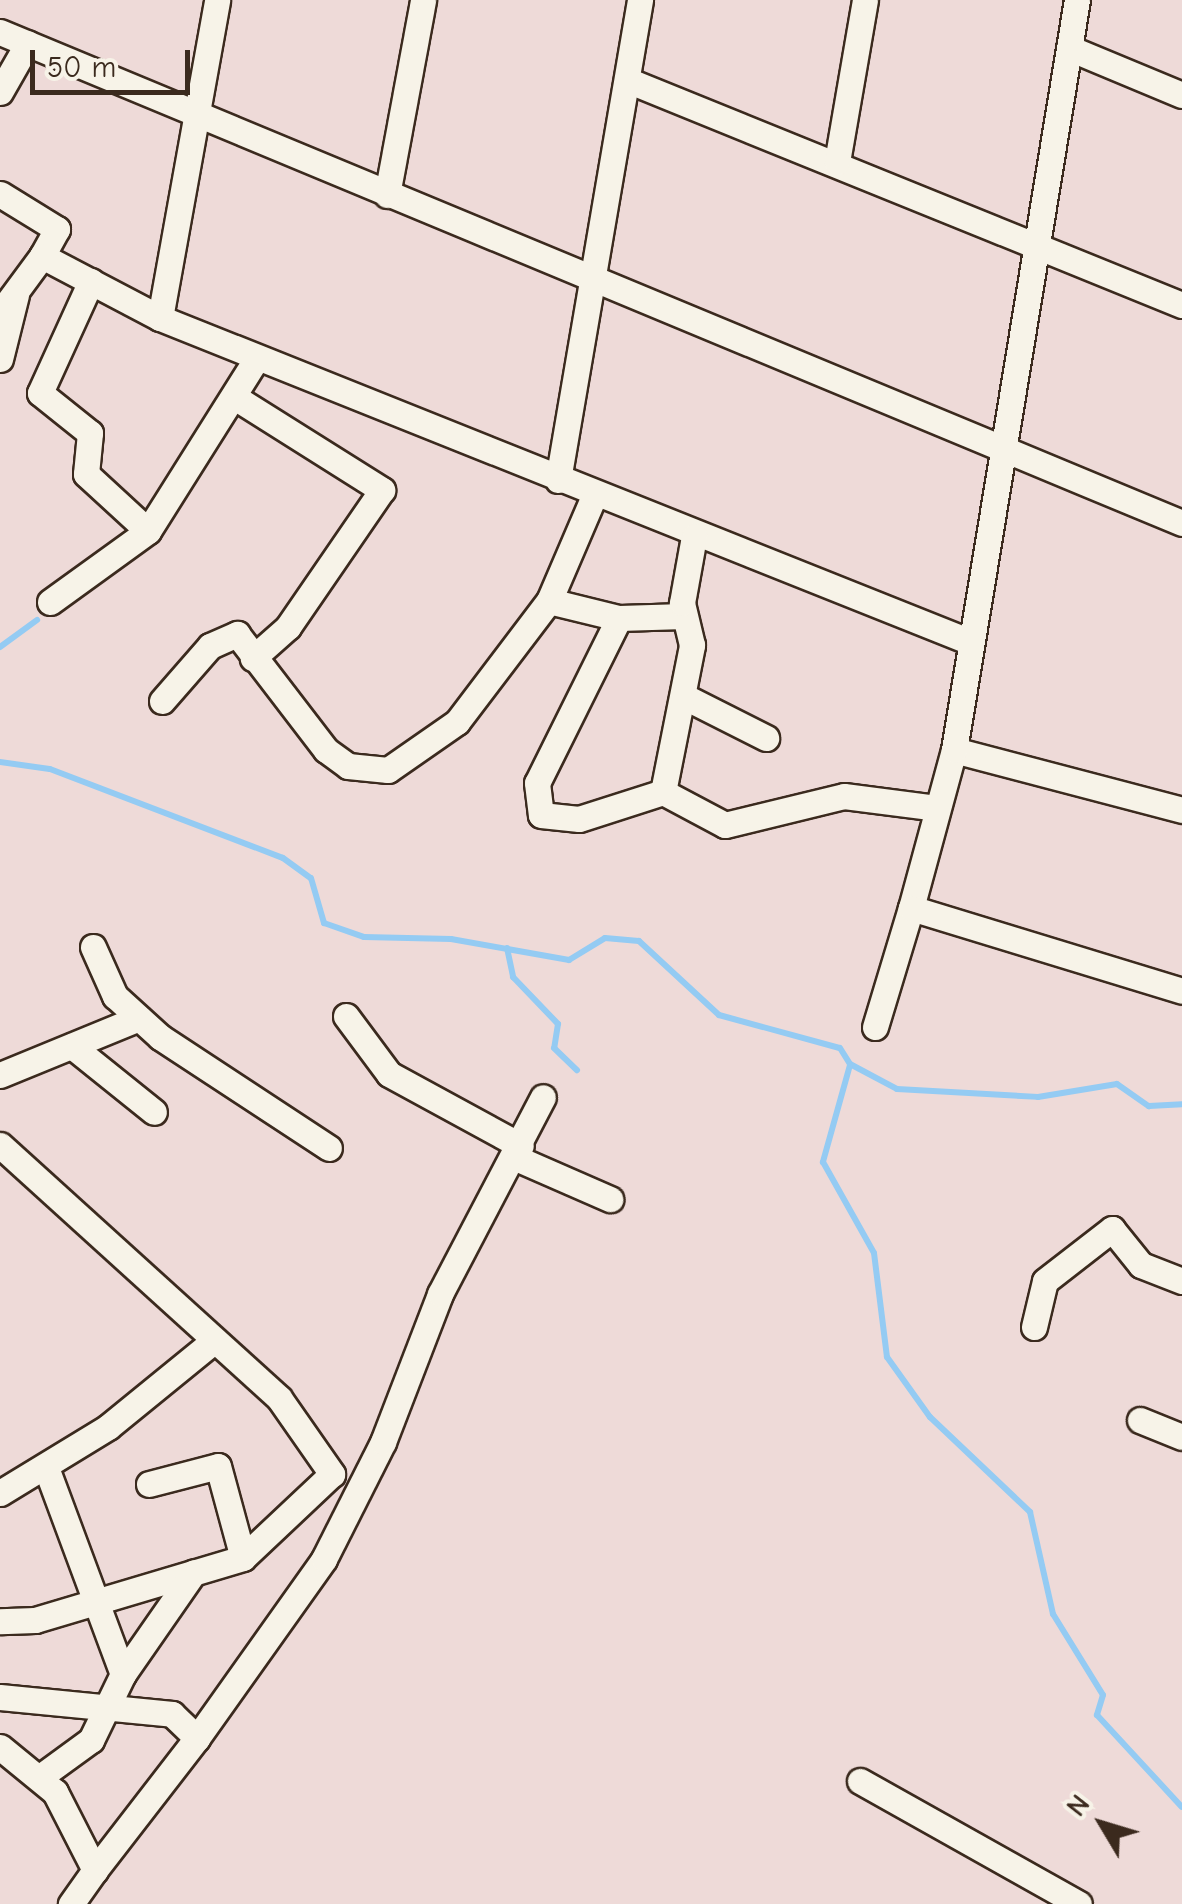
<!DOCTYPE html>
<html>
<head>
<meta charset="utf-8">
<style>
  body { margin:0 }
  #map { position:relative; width:1182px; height:1904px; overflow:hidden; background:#eedad8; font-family:"Comic Neue",sans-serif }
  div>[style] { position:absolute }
  .stream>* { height:6px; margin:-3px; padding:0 3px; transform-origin:3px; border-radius:3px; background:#94cbf3 }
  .roads { filter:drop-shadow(2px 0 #3b2a1e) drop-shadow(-2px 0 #3b2a1e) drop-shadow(0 2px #3b2a1e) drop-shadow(0 -2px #3b2a1e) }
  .minor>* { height:25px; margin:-12.5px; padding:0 12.5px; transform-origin:12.5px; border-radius:12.5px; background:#f7f3e8 }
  span { translate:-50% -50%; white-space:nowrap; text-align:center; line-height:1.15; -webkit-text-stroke:10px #f7f3e8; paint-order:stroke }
  .north { position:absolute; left:1052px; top:1774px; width:100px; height:100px; -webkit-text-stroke:8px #f7f3e8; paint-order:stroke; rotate:308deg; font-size:28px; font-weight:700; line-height:40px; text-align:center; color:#3b2a1e }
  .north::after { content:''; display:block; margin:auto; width:35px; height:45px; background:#3b2a1e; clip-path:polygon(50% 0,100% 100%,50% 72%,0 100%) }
  .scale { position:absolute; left:30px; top:50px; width:160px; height:45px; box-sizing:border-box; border:5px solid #3b2a1e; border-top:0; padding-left:12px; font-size:30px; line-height:35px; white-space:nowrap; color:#3b2a1e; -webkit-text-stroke:8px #f7f3e8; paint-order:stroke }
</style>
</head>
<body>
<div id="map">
  <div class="stream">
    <div style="left:0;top:647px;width:46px;rotate:-36.1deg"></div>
    <div style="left:0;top:762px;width:50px;rotate:8deg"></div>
    <div style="left:50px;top:769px;width:249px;rotate:20.9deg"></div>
    <div style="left:283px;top:858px;width:34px;rotate:36deg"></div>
    <div style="left:311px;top:878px;width:47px;rotate:73.9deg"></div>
    <div style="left:324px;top:923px;width:42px;rotate:19.3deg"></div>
    <div style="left:364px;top:937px;width:87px;rotate:1.3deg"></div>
    <div style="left:451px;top:939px;width:120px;rotate:10.1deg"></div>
    <div style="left:569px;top:960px;width:42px;rotate:-31.4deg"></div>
    <div style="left:605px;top:938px;width:34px;rotate:5deg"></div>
    <div style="left:639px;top:941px;width:109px;rotate:42.8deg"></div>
    <div style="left:719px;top:1015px;width:125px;rotate:15.3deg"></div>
    <div style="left:840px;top:1048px;width:19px;rotate:58deg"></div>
    <div style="left:850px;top:1064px;width:53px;rotate:28deg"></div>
    <div style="left:897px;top:1089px;width:141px;rotate:3.2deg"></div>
    <div style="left:1038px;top:1097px;width:80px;rotate:-9.3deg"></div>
    <div style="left:1117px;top:1084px;width:39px;rotate:35deg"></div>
    <div style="left:1149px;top:1106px;width:33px;rotate:-3deg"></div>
    <div style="left:507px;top:948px;width:30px;rotate:78deg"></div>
    <div style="left:513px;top:977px;width:65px;rotate:46.2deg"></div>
    <div style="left:558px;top:1024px;width:24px;rotate:99deg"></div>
    <div style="left:554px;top:1048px;width:32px;rotate:44deg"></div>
    <div style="left:850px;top:1065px;width:101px;rotate:105.6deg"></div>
    <div style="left:823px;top:1162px;width:104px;rotate:60.7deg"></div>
    <div style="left:874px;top:1253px;width:105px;rotate:82.9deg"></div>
    <div style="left:887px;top:1357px;width:74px;rotate:54.4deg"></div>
    <div style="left:930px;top:1417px;width:138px;rotate:43.5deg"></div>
    <div style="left:1030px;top:1512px;width:105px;rotate:77.3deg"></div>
    <div style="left:1053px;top:1614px;width:95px;rotate:58.3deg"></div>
    <div style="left:1103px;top:1695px;width:21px;rotate:107deg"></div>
    <div style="left:1097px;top:1715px;width:125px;rotate:47.3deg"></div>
  </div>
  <div class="roads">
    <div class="minor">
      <div style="left:0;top:32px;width:1280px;rotate:22.56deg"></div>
      <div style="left:1069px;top:48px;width:122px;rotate:22.6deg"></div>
      <div style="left:627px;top:80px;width:599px;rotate:22.07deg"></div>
      <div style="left:0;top:92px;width:56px;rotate:-60.3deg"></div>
      <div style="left:837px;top:162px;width:164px;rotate:-80.2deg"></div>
      <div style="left:0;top:194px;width:67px;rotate:31.6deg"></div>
      <div style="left:57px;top:229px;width:31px;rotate:119deg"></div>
      <div style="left:387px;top:195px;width:198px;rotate:-79.5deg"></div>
      <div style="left:91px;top:281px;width:123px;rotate:114.5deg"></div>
      <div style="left:40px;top:393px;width:64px;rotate:38.7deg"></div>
      <div style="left:90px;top:433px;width:41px;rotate:95.6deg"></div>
      <div style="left:86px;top:474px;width:84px;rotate:42.6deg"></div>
      <div style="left:0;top:313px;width:71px;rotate:-53.6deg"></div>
      <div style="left:42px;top:256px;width:133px;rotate:27.7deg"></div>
      <div style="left:160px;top:318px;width:870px;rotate:21.79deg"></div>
      <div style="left:160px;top:318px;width:323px;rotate:-79.8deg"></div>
      <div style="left:0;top:359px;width:66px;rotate:-76deg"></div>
      <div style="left:236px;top:398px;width:173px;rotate:32.2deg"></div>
      <div style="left:382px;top:490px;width:166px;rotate:124.5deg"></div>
      <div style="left:288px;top:627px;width:47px;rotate:138.5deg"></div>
      <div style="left:558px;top:480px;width:487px;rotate:-80.3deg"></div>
      <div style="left:594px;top:496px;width:114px;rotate:113.2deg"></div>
      <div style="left:549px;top:601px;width:72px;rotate:13.7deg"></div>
      <div style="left:619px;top:618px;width:184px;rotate:116.4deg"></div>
      <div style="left:537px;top:783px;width:32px;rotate:83deg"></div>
      <div style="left:541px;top:815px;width:38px;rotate:6deg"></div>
      <div style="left:579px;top:819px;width:88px;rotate:-17.8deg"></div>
      <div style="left:663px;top:792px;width:70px;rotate:28deg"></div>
      <div style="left:725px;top:825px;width:122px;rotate:-13.7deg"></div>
      <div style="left:844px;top:796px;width:93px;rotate:7.4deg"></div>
      <div style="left:50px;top:602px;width:121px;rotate:-35.9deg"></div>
      <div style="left:148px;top:531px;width:204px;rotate:-57.8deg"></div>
      <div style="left:619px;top:618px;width:65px;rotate:-1.8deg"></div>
      <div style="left:685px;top:697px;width:91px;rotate:26.8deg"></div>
      <div style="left:162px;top:701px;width:73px;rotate:-48.9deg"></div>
      <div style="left:210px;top:646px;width:30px;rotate:-24deg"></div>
      <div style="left:237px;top:634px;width:146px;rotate:52.5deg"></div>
      <div style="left:326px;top:750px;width:27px;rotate:36deg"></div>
      <div style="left:348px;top:766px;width:40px;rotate:5.7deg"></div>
      <div style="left:388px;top:770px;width:84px;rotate:-34.8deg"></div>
      <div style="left:457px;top:722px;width:152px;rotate:-52.8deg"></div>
      <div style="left:954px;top:750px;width:236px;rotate:14.7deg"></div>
      <div style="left:663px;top:792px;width:150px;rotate:-78.8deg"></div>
      <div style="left:692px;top:645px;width:43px;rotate:-103.4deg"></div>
      <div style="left:682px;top:603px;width:68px;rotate:-79.8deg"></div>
      <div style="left:911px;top:908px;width:164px;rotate:-74.8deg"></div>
      <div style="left:954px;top:750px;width:760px;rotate:-80.69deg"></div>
      <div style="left:93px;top:947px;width:54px;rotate:65.8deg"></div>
      <div style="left:115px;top:996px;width:61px;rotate:42.3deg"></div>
      <div style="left:160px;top:1037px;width:202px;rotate:33.3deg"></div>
      <div style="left:346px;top:1016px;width:72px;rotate:53.4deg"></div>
      <div style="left:389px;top:1074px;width:150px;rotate:28.6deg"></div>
      <div style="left:875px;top:1027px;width:124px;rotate:-73.2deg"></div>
      <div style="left:911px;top:908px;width:283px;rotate:17deg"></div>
      <div style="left:72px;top:1046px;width:105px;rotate:38.8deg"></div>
      <div style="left:0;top:1075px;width:150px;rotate:-22.3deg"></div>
      <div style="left:0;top:1145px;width:377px;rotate:42.2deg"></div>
      <div style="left:279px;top:1398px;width:93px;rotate:55.1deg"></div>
      <div style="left:332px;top:1474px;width:122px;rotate:136.7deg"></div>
      <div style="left:243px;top:1558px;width:217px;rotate:163.4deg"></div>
      <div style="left:35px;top:1620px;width:35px;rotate:178deg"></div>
      <div style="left:516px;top:1158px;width:103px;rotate:23.6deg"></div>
      <div style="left:1034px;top:1327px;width:47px;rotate:-76.6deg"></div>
      <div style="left:1045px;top:1281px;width:85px;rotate:-37.8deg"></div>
      <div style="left:1112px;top:1229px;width:46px;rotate:51.1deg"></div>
      <div style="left:1141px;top:1265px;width:44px;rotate:21.3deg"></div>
      <div style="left:1140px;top:1420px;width:45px;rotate:22deg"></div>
      <div style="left:47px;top:1470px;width:218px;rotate:69.6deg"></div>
      <div style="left:149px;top:1484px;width:71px;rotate:-14.6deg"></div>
      <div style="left:218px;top:1466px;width:95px;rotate:74.8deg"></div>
      <div style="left:0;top:1493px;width:127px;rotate:-31.4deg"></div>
      <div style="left:108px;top:1427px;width:133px;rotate:-39.2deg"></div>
      <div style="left:0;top:1697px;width:173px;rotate:5.6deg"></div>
      <div style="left:172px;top:1714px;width:35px;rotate:44deg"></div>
      <div style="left:197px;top:1738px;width:167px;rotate:127.7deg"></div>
      <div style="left:197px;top:1738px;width:219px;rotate:-54.6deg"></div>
      <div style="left:324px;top:1559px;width:131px;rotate:-63.2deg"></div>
      <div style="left:383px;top:1442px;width:159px;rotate:-68.9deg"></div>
      <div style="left:440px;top:1294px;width:222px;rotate:-62.4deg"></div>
      <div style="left:0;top:1747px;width:71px;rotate:39.3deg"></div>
      <div style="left:55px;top:1792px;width:88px;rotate:62.9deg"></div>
      <div style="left:95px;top:1870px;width:42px;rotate:125.2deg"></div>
      <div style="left:40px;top:1777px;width:63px;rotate:-36deg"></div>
      <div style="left:91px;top:1740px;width:73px;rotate:-64.1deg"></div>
      <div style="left:123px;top:1674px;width:124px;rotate:-55.2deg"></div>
      <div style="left:860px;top:1781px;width:251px;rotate:29.3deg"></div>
    </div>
  </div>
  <div class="north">N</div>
  <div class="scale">50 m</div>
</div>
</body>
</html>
